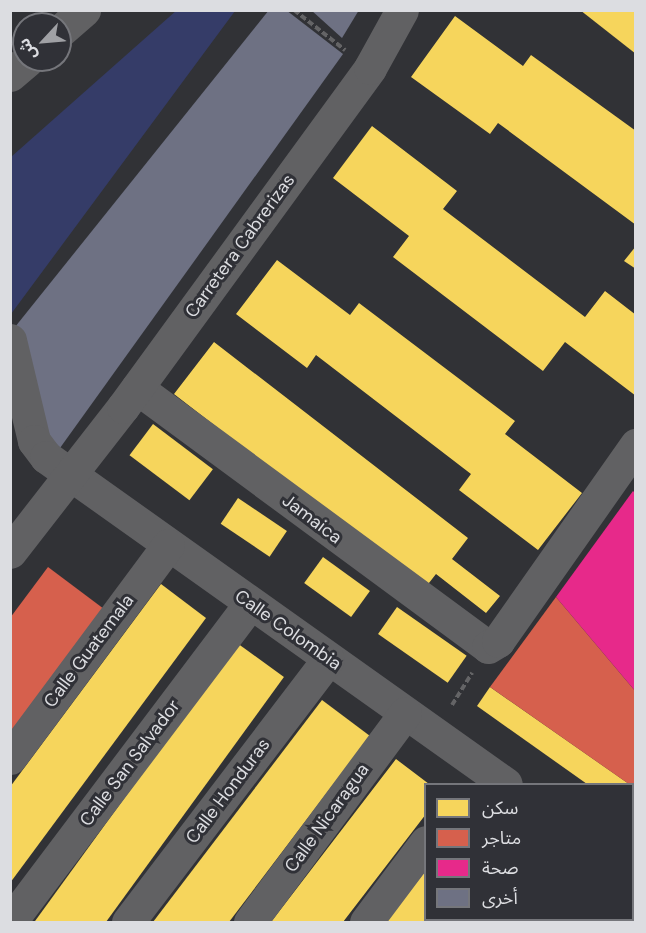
<!DOCTYPE html>
<html>
<head>
<meta charset="utf-8">
<style>
  body { margin:0 }
  #map { position:relative; width:646px; height:933px; overflow:hidden; background:#313236; font-family:"DM Sans","Noto Sans Arabic",sans-serif }
  div>[style] { position:absolute }
  .green>* { inset:0; background:#353c68 }
  .homes>* { inset:0; background:#f6d55c; transform-origin:0 0 }
  .shops>* { inset:0; background:#d6604d }
  .health>* { inset:0; background:#e7298a }
  .building>* { inset:0; background:#6e7183 }
  .path>* { height:4px; margin-top:-2px; transform-origin:0; background:repeating-linear-gradient(90deg,#646466 0 6px,transparent 0 9px) }
  .minor>* { height:33px; margin:-16.5px; padding:0 16.5px; transform-origin:16.5px; border-radius:16.5px; background:#616163 }
  span { translate:-50% -50%; white-space:nowrap; text-align:center; line-height:1.15; -webkit-text-stroke:6px #303137; paint-order:stroke }
  .street-label { font-size:18px; color:#dcdde1 }
  .frame { position:absolute; inset:0; border:12px solid #dcdde1; pointer-events:none }
  .legend { position:absolute; left:424px; top:783px; width:210px; height:138px; box-sizing:border-box; background:#303137; border:2px solid #75767b; margin:0; padding:8px 10px; list-style:none; font-size:18px; color:#dcdde1 }
  .legend li { display:flex; align-items:center; gap:12px; height:30px }
  .legend b { width:30px; border:2px solid #75767b }
  .north { position:absolute; left:12px; top:12px; width:60px; height:60px; box-sizing:border-box; background:#303137; border:2px solid #75767b; border-radius:50%; rotate:244deg; font-size:16px; font-weight:700; line-height:24px; text-align:center; color:#dcdde1 }
  .north::after { content:''; display:block; margin:auto; width:21px; height:27px; background:#a0a1a5; clip-path:polygon(50% 0,100% 100%,50% 72%,0 100%) }
</style>
</head>
<body>
<div id="map">
  <div class="green">
    <div style="clip-path:polygon(177px 10px,235px 11px,11px 314px,11px 157px)"></div>
  </div>
  <div class="homes">
    <div style="clip-path:polygon(580px 10px,636px 10px,636px 54px)"></div>
    <div style="clip-path:polygon(455px 16px,523px 66px,531px 55px,636px 131px,636px 225px,498px 123px,490px 134px,411px 77px)"></div>
    <div style="clip-path:polygon(372px 126px,457px 191px,443px 209px,585px 317px,605px 291px,636px 315px,636px 396px,565px 342px,543px 371px,393px 257px,409px 236px,333px 178px)"></div>
    <div style="clip-path:polygon(636px 246px,636px 269px,624px 261px)"></div>
    <div style="clip-path:polygon(277px 260px,350px 315px,359px 303px,515px 421px,505px 434px,582px 493px,538px 550px,459px 490px,471px 474px,316px 355px,307px 368px,236px 314px)"></div>
    <div style="clip-path:polygon(214px 342px,468px 538px,452px 559px,500px 596px,486px 613px,436px 574px,425px 588px,174px 394px)"></div>
    <div style="left:153px;top:424px;width:75px;height:39px;rotate:37deg"></div>
    <div style="left:238px;top:498px;width:59px;height:31px;rotate:34deg"></div>
    <div style="left:323px;top:557px;width:58px;height:32px;rotate:36deg"></div>
    <div style="clip-path:polygon(161px 584px,206px 618px,10px 883px,10px 787px)"></div>
    <div style="left:397px;top:607px;width:85px;height:33px;rotate:35deg"></div>
    <div style="left:237px;top:643px;width:58px;height:346px;rotate:36deg"></div>
    <div style="clip-path:polygon(490px 687px,629px 784px,587px 784px,477px 706px)"></div>
    <div style="clip-path:polygon(322px 700px,370px 736px,229px 922px,153px 922px)"></div>
    <div style="clip-path:polygon(396px 759px,429px 784px,426px 784px,426px 814px,343px 922px,271px 922px)"></div>
    <div style="left:632px;top:787px;width:4px;height:30px;rotate:27deg"></div>
    <div style="clip-path:polygon(426px 870px,426px 920px,459px 920px,456px 922px,386px 922px)"></div>
    <div style="clip-path:polygon(501px 920px,571px 920px,498px 922px)"></div>
  </div>
  <div class="shops">
    <div style="clip-path:polygon(48px 567px,104px 609px,10px 735px,10px 618px)"></div>
    <div style="clip-path:polygon(556px 597px,636px 692px,636px 789px,490px 687px)"></div>
  </div>
  <div class="health">
    <div style="clip-path:polygon(633px 491px,636px 494px,636px 692px,556px 597px)"></div>
  </div>
  <div class="building">
    <div style="clip-path:polygon(269px 10px,286px 10px,343px 54px,60px 448px,37px 423px,11px 332px)"></div>
    <div style="clip-path:polygon(311px 10px,359px 10px,342px 38px)"></div>
  </div>
  <div class="path">
    <div style="left:294px;top:10px;width:65px;rotate:38.1deg"></div>
    <div style="left:452px;top:705px;width:38px;rotate:-58deg"></div>
  </div>
  <div class="minor">
    <div style="left:60px;top:31px;width:32px;rotate:-41deg"></div>
    <div style="left:10px;top:75px;width:23px;rotate:-40deg"></div>
    <div style="left:10px;top:340px;width:104px;rotate:76.6deg"></div>
    <div style="left:34px;top:441px;width:20px;rotate:53deg"></div>
    <div style="left:46px;top:457px;width:564px;rotate:35.41deg"></div>
    <div style="left:137px;top:388px;width:436px;rotate:36.4deg"></div>
    <div style="left:488px;top:647px;width:12px;rotate:-31deg"></div>
    <div style="left:498px;top:641px;width:240px;rotate:-54.9deg"></div>
    <div style="left:10px;top:552px;width:184px;rotate:-52.1deg"></div>
    <div style="left:123px;top:407px;width:419px;rotate:-53.9deg"></div>
    <div style="left:370px;top:68px;width:66px;rotate:-61.1deg"></div>
    <div style="left:10px;top:758px;width:265px;rotate:-53.4deg"></div>
    <div style="left:632px;top:874px;width:6px;rotate:90deg"></div>
    <div style="left:10px;top:922px;width:399px;rotate:-53deg"></div>
    <div style="left:128px;top:922px;width:330px;rotate:-52.7deg"></div>
    <div style="left:250px;top:922px;width:260px;rotate:-53.4deg"></div>
    <div style="left:366px;top:922px;width:100px;rotate:-53.1deg"></div>
    <div style="left:478px;top:922px;width:3px;rotate:-45deg"></div>
    <div style="left:601px;top:922px;width:3px;rotate:-45deg"></div>
  </div>
  <div class="street-label">
    <span style="left:240px;top:246px;rotate:-54deg">Carretera Cabrerizas</span>
    <span style="left:312px;top:519px;rotate:37deg">Jamaica</span>
    <span style="left:288px;top:630px;rotate:35deg">Calle Colombia</span>
    <span style="left:89px;top:651px;rotate:-53deg">Calle Guatemala</span>
    <span style="left:130px;top:763px;rotate:-53deg">Calle San Salvador</span>
    <span style="left:228px;top:791px;rotate:-53deg">Calle Honduras</span>
    <span style="left:327px;top:818px;rotate:-54deg">Calle Nicaragua</span>
  </div>
  <div class="frame"></div>
  <ul class="legend">
  <li><b style="height:16px;background:#f6d55c"></b>سكن</li>
  <li><b style="height:16px;background:#d6604d"></b>متاجر</li>
  <li><b style="height:16px;background:#e7298a"></b>صحة</li>
  <li><b style="height:16px;background:#6e7183"></b>أخرى</li>
  </ul>
  <div class="north">ش</div>
</div>
</body>
</html>
